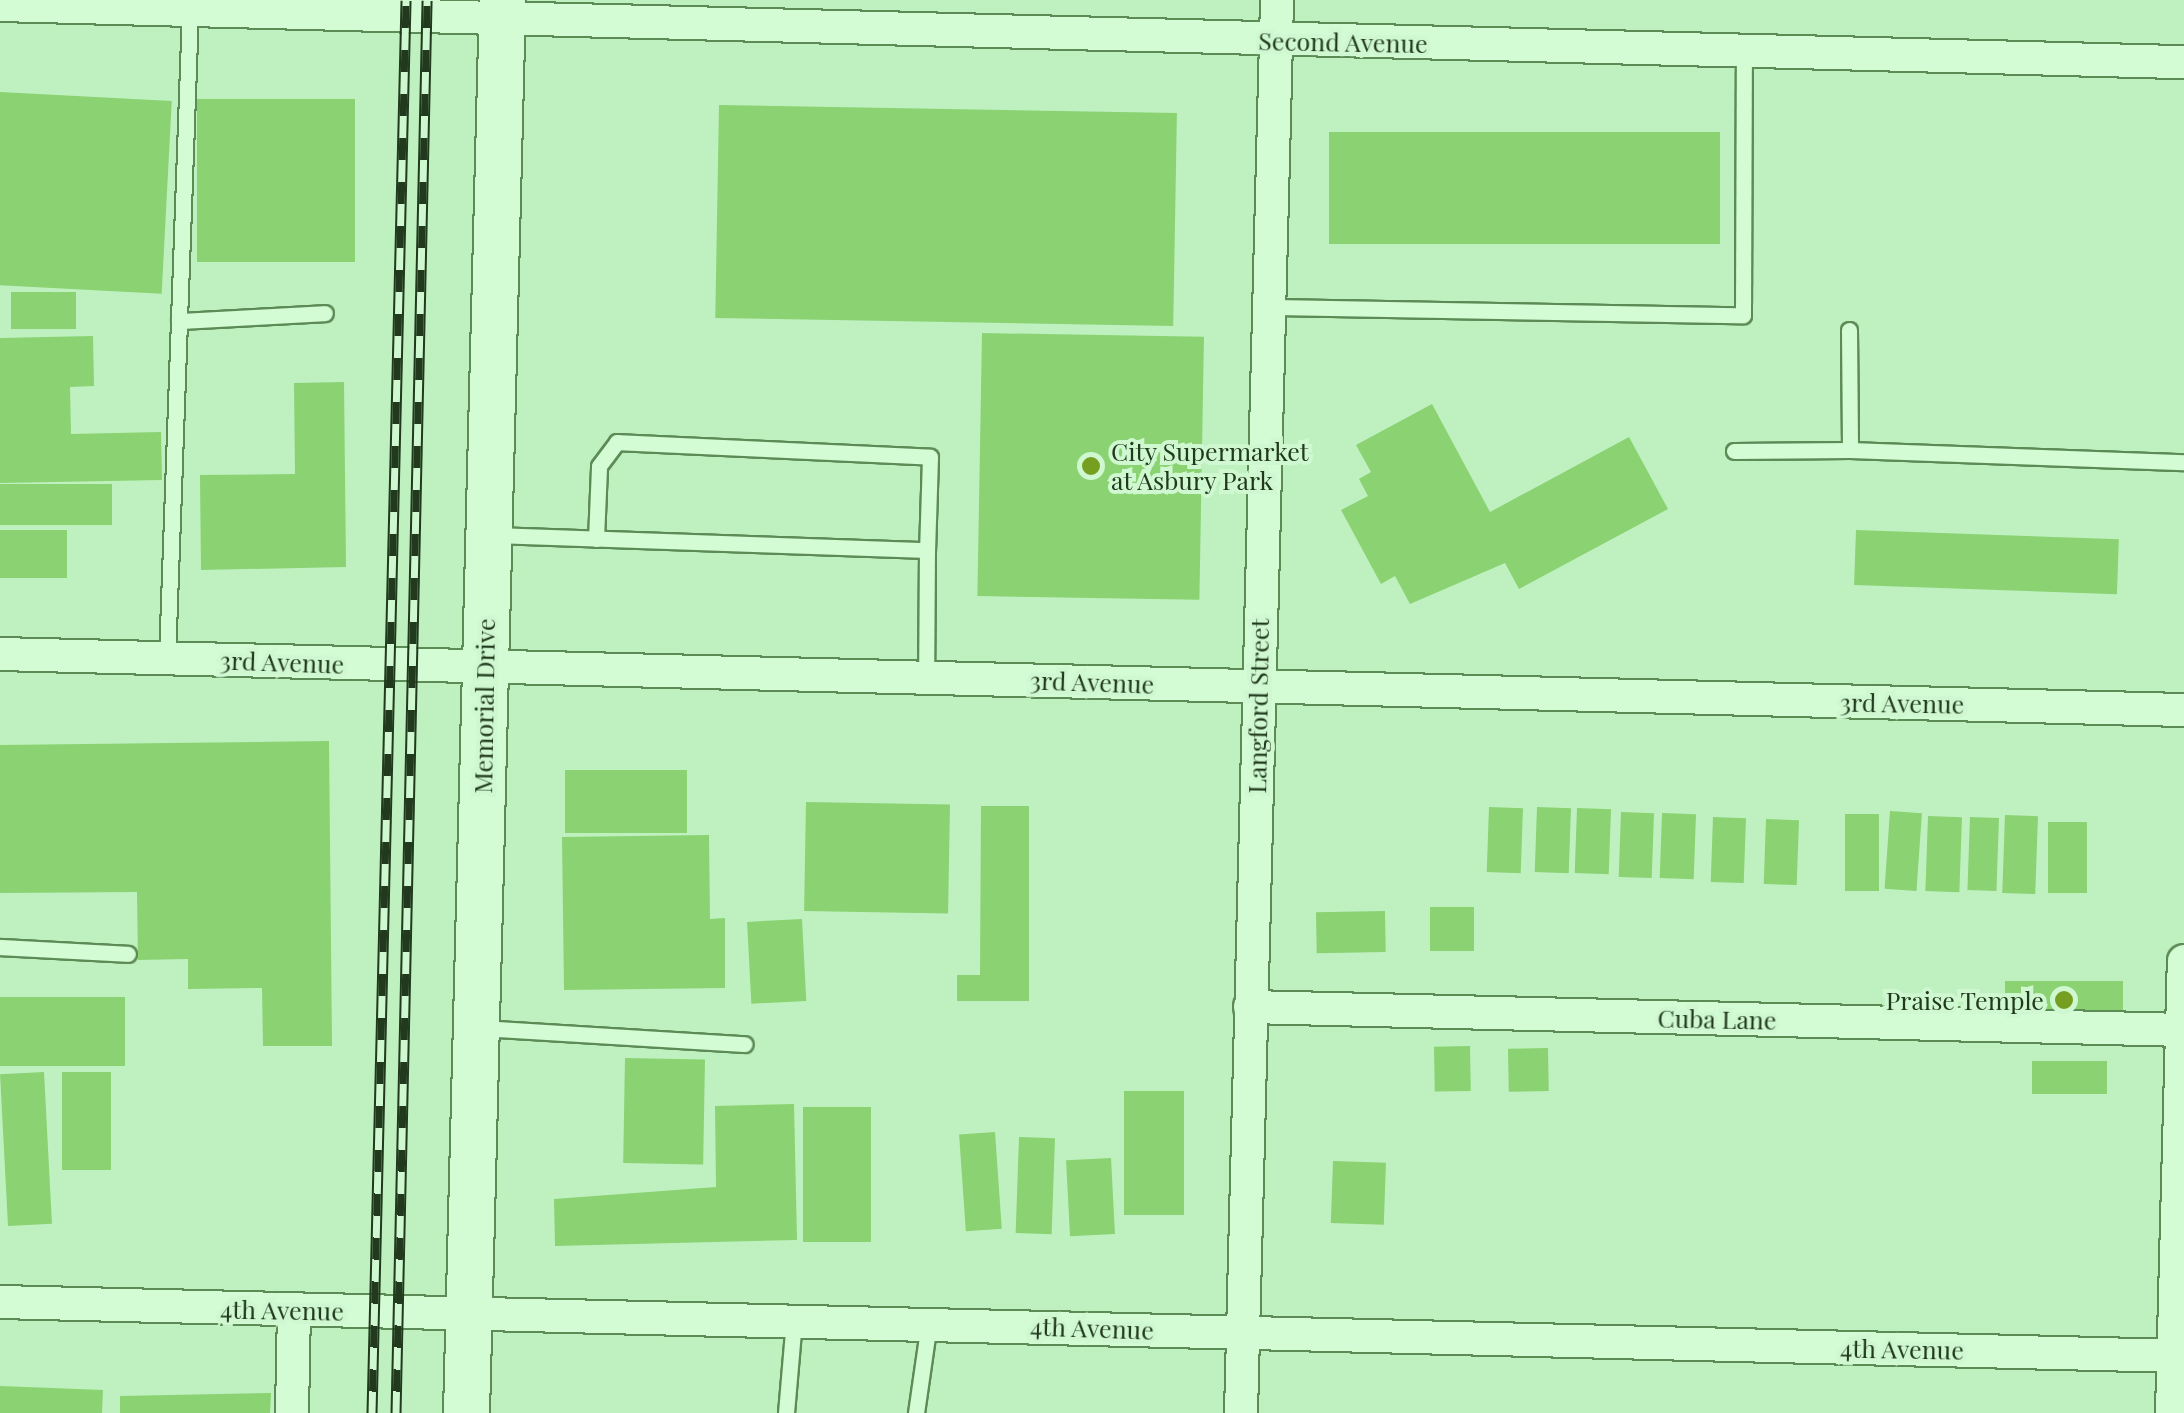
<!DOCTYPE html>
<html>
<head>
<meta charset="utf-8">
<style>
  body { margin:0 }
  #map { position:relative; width:2184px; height:1413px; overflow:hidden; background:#bff1c0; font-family:"Playfair Display",serif }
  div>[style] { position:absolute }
  .building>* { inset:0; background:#8ad272; transform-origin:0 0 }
  .roads { filter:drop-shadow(2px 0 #5d8b56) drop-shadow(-2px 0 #5d8b56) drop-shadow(0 2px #5d8b56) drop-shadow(0 -2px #5d8b56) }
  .lane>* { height:15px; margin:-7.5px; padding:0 7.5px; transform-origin:7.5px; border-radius:7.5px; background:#d3fbd4 }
  .street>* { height:32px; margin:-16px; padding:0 16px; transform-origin:16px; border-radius:16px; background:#d3fbd4 }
  .secondary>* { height:45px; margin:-22.5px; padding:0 22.5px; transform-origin:22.5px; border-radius:22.5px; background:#d3fbd4 }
  .rail>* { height:11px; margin-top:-5.5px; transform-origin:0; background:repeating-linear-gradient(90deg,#cff8d1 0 22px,#21391c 0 44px); box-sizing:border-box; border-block:2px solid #21391c }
  .dots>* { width:28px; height:28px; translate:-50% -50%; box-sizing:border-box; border:5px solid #cff8d1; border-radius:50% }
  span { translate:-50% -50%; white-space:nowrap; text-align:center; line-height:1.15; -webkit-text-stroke:8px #cff8d1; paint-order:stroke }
  .street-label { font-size:25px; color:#21391c }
  .poi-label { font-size:25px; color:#21391c }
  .left { translate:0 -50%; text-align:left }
  .right { translate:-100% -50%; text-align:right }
</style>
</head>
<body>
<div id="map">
  <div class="building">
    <div style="left:0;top:92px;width:172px;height:193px;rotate:3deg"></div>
    <div style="left:355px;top:99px;width:163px;height:158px;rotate:90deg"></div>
    <div style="left:719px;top:105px;width:458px;height:213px;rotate:1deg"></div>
    <div style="left:1329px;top:132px;width:391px;height:112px"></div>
    <div style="left:11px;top:292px;width:65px;height:37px"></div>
    <div style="left:982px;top:333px;width:222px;height:263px;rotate:1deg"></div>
    <div style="clip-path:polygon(93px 336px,94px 386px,70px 387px,71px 434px,161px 432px,162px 480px,0 483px,0 338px)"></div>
    <div style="clip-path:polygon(344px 382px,346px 567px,201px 570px,200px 475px,295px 474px,294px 383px)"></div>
    <div style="clip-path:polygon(1432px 404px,1490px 512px,1629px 437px,1668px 509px,1519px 589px,1505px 563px,1410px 604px,1395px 576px,1381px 584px,1341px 510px,1368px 496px,1359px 479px,1371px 472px,1356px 445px)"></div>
    <div style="left:112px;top:484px;width:41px;height:112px;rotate:90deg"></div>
    <div style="left:0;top:530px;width:67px;height:48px"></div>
    <div style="left:1856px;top:530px;width:263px;height:55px;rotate:2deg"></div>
    <div style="clip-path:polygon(329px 741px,332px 1046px,263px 1046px,262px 988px,188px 989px,188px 959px,138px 960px,137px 892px,0 893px,0 745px)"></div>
    <div style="left:687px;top:770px;width:63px;height:122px;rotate:90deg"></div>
    <div style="left:806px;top:802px;width:144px;height:109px;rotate:1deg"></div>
    <div style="clip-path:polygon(981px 806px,1029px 806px,1029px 1001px,957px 1001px,957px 975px,980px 975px)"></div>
    <div style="left:1489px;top:807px;width:34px;height:65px;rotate:2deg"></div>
    <div style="left:1537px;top:807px;width:34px;height:65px;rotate:2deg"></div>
    <div style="left:1577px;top:808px;width:34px;height:65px;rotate:2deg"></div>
    <div style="left:1890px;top:811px;width:32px;height:78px;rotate:4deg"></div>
    <div style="left:1621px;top:812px;width:33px;height:65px;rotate:2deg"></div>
    <div style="left:1662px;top:813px;width:34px;height:65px;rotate:2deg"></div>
    <div style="left:1845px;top:814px;width:34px;height:77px"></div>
    <div style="left:2005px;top:815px;width:33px;height:78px;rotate:2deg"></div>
    <div style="left:1928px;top:816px;width:34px;height:75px;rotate:2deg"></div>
    <div style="left:1713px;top:817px;width:33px;height:65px;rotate:2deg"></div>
    <div style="left:1970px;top:817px;width:29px;height:73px;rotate:2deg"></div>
    <div style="left:1766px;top:819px;width:33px;height:65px;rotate:2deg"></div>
    <div style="left:2048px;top:822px;width:39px;height:71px"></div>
    <div style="clip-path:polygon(709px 835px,710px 919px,725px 918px,725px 988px,564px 990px,562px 837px)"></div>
    <div style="left:1430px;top:907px;width:44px;height:44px"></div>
    <div style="left:1385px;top:911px;width:41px;height:69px;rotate:89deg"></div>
    <div style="left:802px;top:919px;width:82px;height:55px;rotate:87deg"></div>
    <div style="left:2005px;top:981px;width:118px;height:38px"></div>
    <div style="left:0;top:997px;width:125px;height:69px"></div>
    <div style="left:1470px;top:1046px;width:45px;height:36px;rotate:89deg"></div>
    <div style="left:1548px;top:1048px;width:43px;height:40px;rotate:89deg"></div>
    <div style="left:625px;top:1058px;width:80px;height:105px;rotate:1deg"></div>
    <div style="left:2032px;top:1061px;width:75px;height:33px"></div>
    <div style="left:44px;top:1072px;width:152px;height:44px;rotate:87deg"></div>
    <div style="left:62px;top:1072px;width:49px;height:98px"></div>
    <div style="left:1184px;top:1091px;width:124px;height:60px;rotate:90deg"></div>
    <div style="clip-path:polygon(794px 1104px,797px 1240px,555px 1246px,554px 1199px,716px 1187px,715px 1106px)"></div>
    <div style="left:871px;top:1107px;width:135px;height:68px;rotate:90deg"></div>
    <div style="left:995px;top:1132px;width:97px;height:36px;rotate:86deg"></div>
    <div style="left:1019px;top:1137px;width:36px;height:96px;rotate:2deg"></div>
    <div style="left:1111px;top:1158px;width:76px;height:45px;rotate:87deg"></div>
    <div style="left:1333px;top:1161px;width:53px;height:62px;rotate:2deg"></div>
    <div style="clip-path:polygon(0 1386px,103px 1390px,102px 1413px,0 1413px)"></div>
    <div style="clip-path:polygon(271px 1393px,270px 1413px,120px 1413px,120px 1396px)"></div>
  </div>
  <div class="roads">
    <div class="lane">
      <div style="left:1268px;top:307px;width:475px;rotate:1deg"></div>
      <div style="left:1743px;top:315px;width:264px;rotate:-89.8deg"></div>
      <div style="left:179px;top:321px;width:146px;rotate:-3.1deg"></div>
      <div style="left:1849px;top:330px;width:120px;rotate:89.5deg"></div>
      <div style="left:1850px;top:450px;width:334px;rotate:2.1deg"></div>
      <div style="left:1734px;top:451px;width:116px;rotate:-0.5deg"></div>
      <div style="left:494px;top:535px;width:433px;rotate:2deg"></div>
      <div style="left:927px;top:550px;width:128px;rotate:90.4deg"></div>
      <div style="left:596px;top:539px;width:73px;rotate:-87.6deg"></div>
      <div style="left:599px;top:466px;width:30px;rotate:-53deg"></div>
      <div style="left:617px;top:442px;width:313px;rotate:2.7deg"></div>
      <div style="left:930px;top:457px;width:93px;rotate:91.8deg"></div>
      <div style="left:167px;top:659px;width:648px;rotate:-87.97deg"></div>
      <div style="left:0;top:947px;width:128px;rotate:3.1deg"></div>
      <div style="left:480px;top:1028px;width:265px;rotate:3.5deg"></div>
      <div style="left:786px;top:1413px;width:93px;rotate:-85.1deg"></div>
      <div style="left:916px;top:1413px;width:91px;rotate:-81.8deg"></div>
    </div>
    <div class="street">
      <div style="left:0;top:5px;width:2185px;rotate:1.5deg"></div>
      <div style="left:0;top:654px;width:2185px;rotate:1.47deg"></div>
      <div style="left:1250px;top:1007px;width:934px;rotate:1.41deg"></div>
      <div style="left:0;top:1302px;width:2185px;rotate:1.42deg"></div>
      <div style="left:292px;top:1413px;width:101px;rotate:-88.9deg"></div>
      <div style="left:1241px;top:1413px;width:1413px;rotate:-88.54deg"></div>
      <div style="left:2172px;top:1413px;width:452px;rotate:-88.5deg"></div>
    </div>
    <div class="secondary">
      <div style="left:466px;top:1413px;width:1413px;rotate:-88.54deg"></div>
    </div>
  </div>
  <div class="rail">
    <div style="left:372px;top:1413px;width:1413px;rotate:-88.62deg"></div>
    <div style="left:396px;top:1413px;width:1413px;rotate:-88.74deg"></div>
  </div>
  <div class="dots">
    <div style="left:1091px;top:466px;background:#769e21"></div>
    <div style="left:2064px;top:1000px;background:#769e21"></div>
  </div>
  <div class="street-label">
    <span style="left:1343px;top:42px;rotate:1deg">Second Avenue</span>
    <span style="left:282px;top:662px;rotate:2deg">3rd Avenue</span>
    <span style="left:1092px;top:682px;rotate:2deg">3rd Avenue</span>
    <span style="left:1902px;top:703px;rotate:1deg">3rd Avenue</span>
    <span style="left:484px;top:706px;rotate:-89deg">Memorial Drive</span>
    <span style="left:1258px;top:706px;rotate:-89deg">Langford Street</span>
    <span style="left:1717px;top:1019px;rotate:1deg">Cuba Lane</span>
    <span style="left:282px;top:1310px;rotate:1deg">4th Avenue</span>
    <span style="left:1092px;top:1328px;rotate:2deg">4th Avenue</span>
    <span style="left:1902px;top:1349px;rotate:1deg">4th Avenue</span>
  </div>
  <div class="poi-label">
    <span class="left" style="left:1111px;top:466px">City Supermarket<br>at Asbury Park</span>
    <span class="right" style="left:2044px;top:1000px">Praise Temple</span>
  </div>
</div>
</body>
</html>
